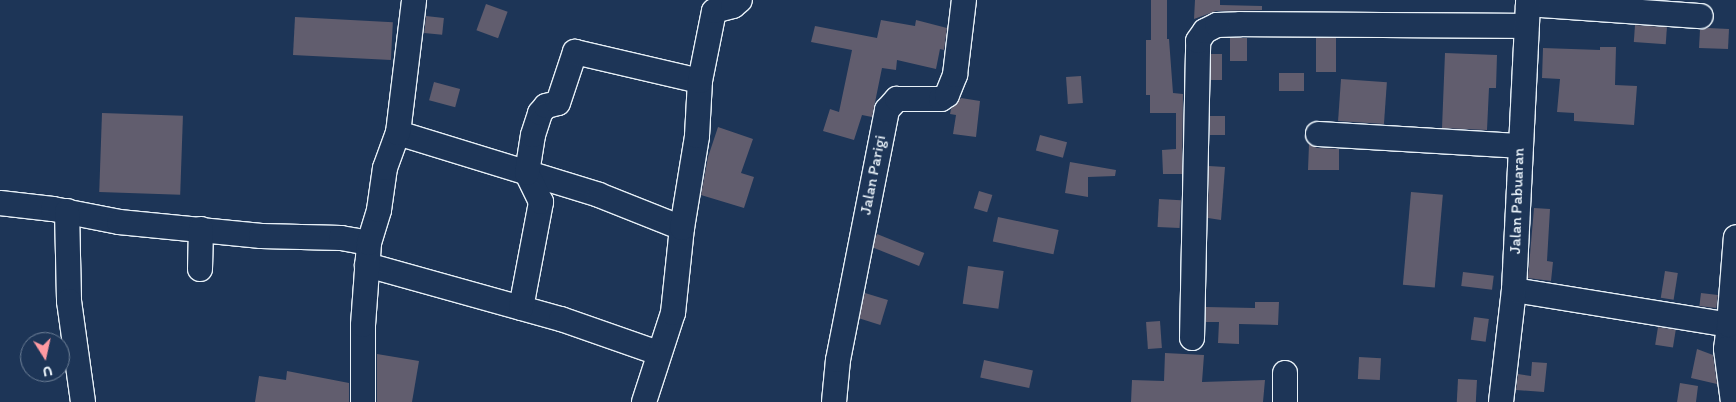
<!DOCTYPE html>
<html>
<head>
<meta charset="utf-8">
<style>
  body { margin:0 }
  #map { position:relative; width:1736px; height:402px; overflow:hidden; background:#1d3557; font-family:Itim,sans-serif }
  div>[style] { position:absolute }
  .building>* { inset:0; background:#615d6e; transform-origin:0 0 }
  .roads { filter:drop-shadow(1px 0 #e8f1f8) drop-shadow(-1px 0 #e8f1f8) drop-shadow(0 1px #e8f1f8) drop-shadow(0 -1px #e8f1f8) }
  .minor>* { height:24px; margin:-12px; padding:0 12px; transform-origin:12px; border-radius:12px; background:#1d3557 }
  span { translate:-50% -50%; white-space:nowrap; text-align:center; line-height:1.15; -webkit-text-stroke:4px #1d3557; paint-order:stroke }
  .street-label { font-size:16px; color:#e8f1f8 }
  .north { position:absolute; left:20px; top:332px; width:50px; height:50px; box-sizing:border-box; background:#1d3557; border:1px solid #6e8097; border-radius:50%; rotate:170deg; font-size:14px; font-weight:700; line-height:20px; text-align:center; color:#e8f1f8 }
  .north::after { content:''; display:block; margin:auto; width:18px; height:22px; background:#ff9aa2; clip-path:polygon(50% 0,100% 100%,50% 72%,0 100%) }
</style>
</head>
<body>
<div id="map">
  <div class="building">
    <div style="clip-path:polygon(1151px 0,1167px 0,1167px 39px,1169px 39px,1173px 93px,1183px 94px,1182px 174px,1163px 174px,1162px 150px,1176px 149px,1176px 113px,1150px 113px,1150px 95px,1146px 95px,1146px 40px,1151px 40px)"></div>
    <div style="clip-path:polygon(1195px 0,1220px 0,1220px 5px,1262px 6px,1262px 10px,1216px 11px,1194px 19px)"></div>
    <div style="left:486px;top:4px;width:23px;height:28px;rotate:20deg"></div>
    <div style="left:426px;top:16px;width:18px;height:17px;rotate:6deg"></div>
    <div style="left:295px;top:17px;width:98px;height:38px;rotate:3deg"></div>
    <div style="clip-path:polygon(881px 20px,915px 26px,916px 20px,947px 28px,944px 50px,940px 49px,936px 69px,897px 60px,896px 70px,882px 68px,872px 117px,862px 115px,854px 140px,823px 131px,830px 109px,839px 112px,852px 50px,811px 42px,815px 26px,877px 38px)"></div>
    <div style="left:1635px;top:25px;width:32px;height:17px;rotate:4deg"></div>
    <div style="clip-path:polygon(1708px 28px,1729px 29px,1728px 49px,1699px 48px,1700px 30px)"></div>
    <div style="left:1230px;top:38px;width:17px;height:23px"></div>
    <div style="left:1316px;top:38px;width:20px;height:34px"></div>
    <div style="clip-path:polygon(1600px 47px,1616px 47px,1615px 85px,1637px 86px,1634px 125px,1574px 121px,1574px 113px,1557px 112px,1560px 79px,1542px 78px,1543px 48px,1600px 50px)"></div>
    <div style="clip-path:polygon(1445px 53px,1497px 55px,1496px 88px,1489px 88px,1487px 130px,1442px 128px)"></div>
    <div style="left:1211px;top:54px;width:11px;height:26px"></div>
    <div style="left:1279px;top:73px;width:25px;height:18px"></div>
    <div style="left:1081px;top:76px;width:27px;height:15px;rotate:86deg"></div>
    <div style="left:1341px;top:79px;width:46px;height:42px;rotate:4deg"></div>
    <div style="left:434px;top:82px;width:27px;height:19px;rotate:15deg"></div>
    <div style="clip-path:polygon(961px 98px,980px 101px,976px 137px,953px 134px,956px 115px,950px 114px,951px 109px)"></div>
    <div style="left:102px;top:113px;width:81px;height:79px;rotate:2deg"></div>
    <div style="left:1210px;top:116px;width:15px;height:19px"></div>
    <div style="clip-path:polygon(718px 127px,753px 139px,741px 173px,754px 177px,744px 208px,701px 195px,708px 157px)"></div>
    <div style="left:1040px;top:135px;width:28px;height:16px;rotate:15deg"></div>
    <div style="clip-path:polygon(1309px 144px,1317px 148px,1339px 149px,1339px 170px,1308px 170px)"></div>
    <div style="clip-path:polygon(1070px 162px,1116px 170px,1115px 176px,1088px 177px,1088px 197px,1065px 193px)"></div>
    <div style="clip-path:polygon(1209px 166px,1225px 167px,1221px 220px,1208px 218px)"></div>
    <div style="left:979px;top:191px;width:14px;height:18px;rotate:17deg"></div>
    <div style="left:1411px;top:192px;width:32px;height:93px;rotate:5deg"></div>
    <div style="left:1159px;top:199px;width:22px;height:28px;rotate:3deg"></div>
    <div style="clip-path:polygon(1534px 208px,1550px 209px,1547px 261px,1553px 262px,1551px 281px,1528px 278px)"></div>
    <div style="left:998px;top:217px;width:62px;height:25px;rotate:12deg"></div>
    <div style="left:877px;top:234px;width:51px;height:14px;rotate:22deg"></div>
    <div style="left:968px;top:266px;width:36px;height:38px;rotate:8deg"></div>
    <div style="left:1665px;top:271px;width:13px;height:27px;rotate:9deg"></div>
    <div style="left:1463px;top:272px;width:31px;height:14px;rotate:7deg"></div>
    <div style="left:865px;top:293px;width:24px;height:26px;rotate:17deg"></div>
    <div style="left:1701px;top:293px;width:17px;height:13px;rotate:7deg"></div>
    <div style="clip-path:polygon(1255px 302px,1279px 302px,1278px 325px,1239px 324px,1239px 344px,1218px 343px,1219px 322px,1206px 322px,1206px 307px,1255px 308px)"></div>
    <div style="left:1474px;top:317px;width:15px;height:23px;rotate:8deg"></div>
    <div style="left:1160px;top:321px;width:27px;height:14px;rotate:86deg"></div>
    <div style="left:1658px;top:327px;width:18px;height:18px;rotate:9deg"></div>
    <div style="clip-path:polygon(1697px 349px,1713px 355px,1717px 384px,1691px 378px)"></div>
    <div style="clip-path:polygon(1165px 353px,1204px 355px,1202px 382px,1265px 380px,1263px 402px,1131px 402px,1132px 380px,1164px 381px)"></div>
    <div style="clip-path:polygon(377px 354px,419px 361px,412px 402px,377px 402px)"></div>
    <div style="left:1359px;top:357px;width:22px;height:22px;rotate:3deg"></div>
    <div style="left:984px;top:360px;width:50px;height:18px;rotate:12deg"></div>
    <div style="clip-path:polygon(1532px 362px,1547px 363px,1544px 392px,1516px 390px,1518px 374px,1531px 376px)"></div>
    <div style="clip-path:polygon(287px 371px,349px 383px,349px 402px,255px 402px,259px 376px,286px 380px)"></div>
    <div style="left:1458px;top:379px;width:19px;height:23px;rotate:3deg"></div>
    <div style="clip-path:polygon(1680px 383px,1698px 386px,1696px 402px,1677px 402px)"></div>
  </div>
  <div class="roads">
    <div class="minor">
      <div style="left:1528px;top:4px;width:173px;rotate:4deg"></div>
      <div style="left:398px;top:133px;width:210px;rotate:17.1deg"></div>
      <div style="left:599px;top:195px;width:89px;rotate:21.7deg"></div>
      <div style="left:1318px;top:134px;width:201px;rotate:3.4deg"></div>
      <div style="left:0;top:203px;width:53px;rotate:6.5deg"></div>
      <div style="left:53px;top:209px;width:67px;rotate:11.1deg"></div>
      <div style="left:119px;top:222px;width:143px;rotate:5.6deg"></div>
      <div style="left:261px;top:236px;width:80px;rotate:1.4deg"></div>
      <div style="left:341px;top:238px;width:28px;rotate:10deg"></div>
      <div style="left:67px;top:211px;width:90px;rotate:88.7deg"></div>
      <div style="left:69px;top:301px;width:102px;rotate:82.1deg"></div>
      <div style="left:367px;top:265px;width:201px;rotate:15.6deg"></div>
      <div style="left:561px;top:319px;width:103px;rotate:19.3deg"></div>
      <div style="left:200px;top:269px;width:40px;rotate:-88.6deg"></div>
      <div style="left:1514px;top:290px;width:218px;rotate:9.2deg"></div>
      <div style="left:1729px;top:325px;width:24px;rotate:97deg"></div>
      <div style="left:1726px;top:349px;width:53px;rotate:82.5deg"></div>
      <div style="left:521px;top:308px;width:108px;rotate:-79.3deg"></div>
      <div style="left:541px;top:202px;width:32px;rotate:-116deg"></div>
      <div style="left:527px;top:173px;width:38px;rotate:-81deg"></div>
      <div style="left:533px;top:135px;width:23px;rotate:-72deg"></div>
      <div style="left:540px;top:113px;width:9px;rotate:-49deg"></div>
      <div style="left:546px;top:106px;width:12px;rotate:-14deg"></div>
      <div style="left:558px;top:103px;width:54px;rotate:-71.6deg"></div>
      <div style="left:575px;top:52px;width:128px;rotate:13.1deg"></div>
      <div style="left:1729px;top:325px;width:88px;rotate:-85.5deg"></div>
      <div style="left:1192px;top:338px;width:297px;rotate:-88.8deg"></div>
      <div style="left:1198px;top:41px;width:12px;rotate:-55deg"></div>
      <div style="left:1205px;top:31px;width:13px;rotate:-27deg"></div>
      <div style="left:1217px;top:25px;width:23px;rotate:-2deg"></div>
      <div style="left:1240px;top:24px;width:285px;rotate:0.4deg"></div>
      <div style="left:363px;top:402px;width:77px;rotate:-90deg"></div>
      <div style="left:363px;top:325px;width:82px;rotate:-85.8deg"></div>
      <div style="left:369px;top:243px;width:34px;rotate:-73deg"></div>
      <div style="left:379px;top:210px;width:42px;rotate:-81.9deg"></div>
      <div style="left:385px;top:168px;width:37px;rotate:-70deg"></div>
      <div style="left:398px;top:133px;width:134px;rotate:-83.1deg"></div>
      <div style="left:644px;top:402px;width:94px;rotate:-72deg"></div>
      <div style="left:673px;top:313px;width:85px;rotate:-84deg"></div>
      <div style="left:682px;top:228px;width:93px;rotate:-80.7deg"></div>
      <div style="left:697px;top:136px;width:55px;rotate:-86.9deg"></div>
      <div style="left:700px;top:81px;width:71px;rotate:-78.7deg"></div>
      <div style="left:714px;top:11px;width:20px;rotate:-15deg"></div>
      <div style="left:733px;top:6px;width:9px;rotate:-41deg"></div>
      <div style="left:834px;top:402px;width:42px;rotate:-84.6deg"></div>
      <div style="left:838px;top:360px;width:255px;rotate:-78.9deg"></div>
      <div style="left:887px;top:110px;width:15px;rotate:-48deg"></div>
      <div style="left:897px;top:99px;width:44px"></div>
      <div style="left:941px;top:99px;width:7px;rotate:-34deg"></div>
      <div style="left:947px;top:95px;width:22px;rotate:-68deg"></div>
      <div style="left:955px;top:75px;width:76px;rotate:-83.2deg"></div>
      <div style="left:1285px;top:402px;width:29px;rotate:-90deg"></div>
      <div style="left:1501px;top:402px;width:113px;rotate:-83.4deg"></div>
      <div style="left:1514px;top:290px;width:290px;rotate:-87.2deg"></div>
    </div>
  </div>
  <div class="street-label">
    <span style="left:873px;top:175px;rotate:-79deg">Jalan Parigi</span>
    <span style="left:1517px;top:201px;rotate:-88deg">Jalan Pabuaran</span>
  </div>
  <div class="north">U</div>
</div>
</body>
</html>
